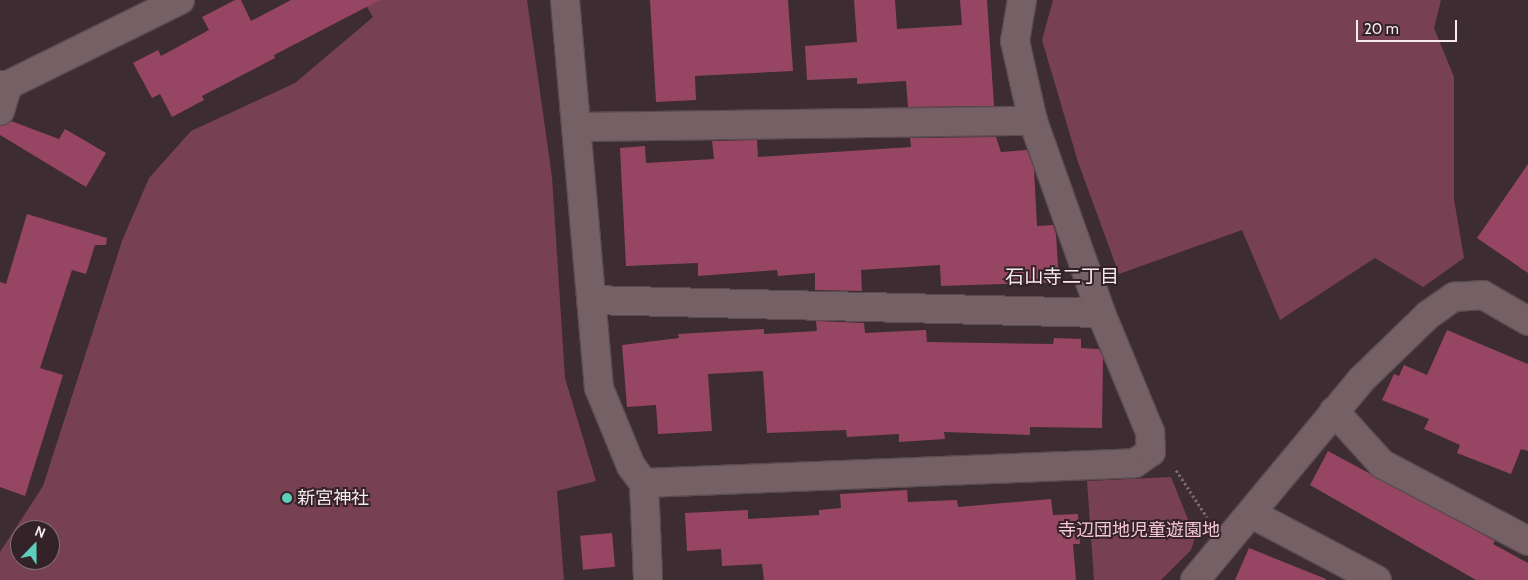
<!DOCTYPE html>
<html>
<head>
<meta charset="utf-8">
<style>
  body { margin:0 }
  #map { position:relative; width:1528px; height:580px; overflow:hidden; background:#3d2c31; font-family:Cabin,"Noto Sans JP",sans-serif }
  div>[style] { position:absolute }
  .green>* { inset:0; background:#784053 }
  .building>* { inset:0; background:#964662; transform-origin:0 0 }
  .path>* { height:3px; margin-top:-1.5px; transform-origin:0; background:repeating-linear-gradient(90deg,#78696d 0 2.5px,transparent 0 5px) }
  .roads { filter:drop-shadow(1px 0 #5a4c50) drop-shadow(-1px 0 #5a4c50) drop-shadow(0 1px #5a4c50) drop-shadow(0 -1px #5a4c50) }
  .minor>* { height:28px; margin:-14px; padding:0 14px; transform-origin:14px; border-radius:14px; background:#746065 }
  .dots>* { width:14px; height:14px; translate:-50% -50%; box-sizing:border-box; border:2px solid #332227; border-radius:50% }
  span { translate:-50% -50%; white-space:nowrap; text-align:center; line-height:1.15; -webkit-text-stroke:4px #332227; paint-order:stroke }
  .poi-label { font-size:18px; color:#f6eaed }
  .left { translate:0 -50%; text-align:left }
  .park-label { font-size:18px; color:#f6c7d4 }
  .neighbourhood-label { font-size:19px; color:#f6eaed }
  .north { position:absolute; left:10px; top:520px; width:50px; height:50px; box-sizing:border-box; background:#332227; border:1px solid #817276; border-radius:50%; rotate:22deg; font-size:14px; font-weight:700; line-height:20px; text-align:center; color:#f6eaed }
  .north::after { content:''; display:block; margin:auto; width:18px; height:22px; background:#5dceb9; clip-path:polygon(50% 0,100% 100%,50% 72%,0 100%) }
  .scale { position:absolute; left:1356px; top:20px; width:101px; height:22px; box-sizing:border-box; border:2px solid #f6eaed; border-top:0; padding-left:6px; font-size:15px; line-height:18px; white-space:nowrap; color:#f6eaed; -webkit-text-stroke:4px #332227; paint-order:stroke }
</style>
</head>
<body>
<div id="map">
  <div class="green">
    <div style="clip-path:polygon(evenodd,363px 0,527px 0,552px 177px,565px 378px,596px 481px,557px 491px,564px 580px,0 580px,0 552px,43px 486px,122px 241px,149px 178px,191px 131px,295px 83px,373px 17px,363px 0,20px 530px,50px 530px,50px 560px,20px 560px,20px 530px)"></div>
    <div style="clip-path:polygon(1053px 0,1441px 0,1434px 28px,1454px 77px,1454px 199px,1464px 258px,1423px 287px,1375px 258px,1280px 320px,1242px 230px,1119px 274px,1078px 162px,1042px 40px)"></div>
    <div style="clip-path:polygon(1171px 477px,1195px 537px,1191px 550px,1161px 580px,1094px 580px,1087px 481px)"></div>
  </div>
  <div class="building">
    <div style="clip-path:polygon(235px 0,241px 0,251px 21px,291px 0,380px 0,274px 55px,275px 58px,202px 96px,204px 100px,172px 117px,160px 94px,152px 98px,133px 63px,158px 50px,161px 56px,209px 30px,202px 17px)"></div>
    <div style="clip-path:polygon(650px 0,788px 0,793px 71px,695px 76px,696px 100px,656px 102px)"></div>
    <div style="clip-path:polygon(854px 0,895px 0,897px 29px,962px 25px,960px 0,987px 0,994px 106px,908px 107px,906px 81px,857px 84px,857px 78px,807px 80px,805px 46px,857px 42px)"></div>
    <div style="clip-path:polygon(11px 121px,59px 139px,65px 129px,106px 153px,86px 187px,0 135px,0 126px)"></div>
    <div style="clip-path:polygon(996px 137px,1001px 152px,1027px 150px,1034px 169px,1037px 226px,1053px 225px,1056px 234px,1059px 282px,941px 286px,940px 265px,861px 270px,862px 291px,815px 290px,815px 273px,778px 276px,777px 270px,698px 276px,698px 263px,626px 266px,620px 148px,645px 146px,646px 163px,714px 159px,712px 141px,757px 140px,758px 157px,911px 147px,910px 138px)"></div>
    <div style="clip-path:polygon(1528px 164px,1528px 273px,1477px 238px)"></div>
    <div style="clip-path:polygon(27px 214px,107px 238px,106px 245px,95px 245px,86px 274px,72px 270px,40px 368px,63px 375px,25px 496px,0 487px,0 282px,6px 284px)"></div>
    <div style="clip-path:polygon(816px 321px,864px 323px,865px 333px,926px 330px,927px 342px,1053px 344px,1054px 338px,1081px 339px,1081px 348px,1099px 349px,1103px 358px,1102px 428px,1030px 427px,1030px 435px,944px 432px,945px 439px,899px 442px,899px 434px,847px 437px,846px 430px,767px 433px,763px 371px,708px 374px,712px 431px,658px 434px,656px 405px,627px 407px,622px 345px,679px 338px,678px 334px,764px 329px,764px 334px,817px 331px)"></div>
    <div style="clip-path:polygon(1447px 330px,1528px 364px,1528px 451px,1521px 449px,1511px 474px,1457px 453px,1460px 445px,1424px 429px,1429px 419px,1382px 400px,1394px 374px,1399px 376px,1404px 365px,1427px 375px)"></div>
    <div style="clip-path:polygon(1328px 451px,1495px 541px,1493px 544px,1528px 563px,1528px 580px,1476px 580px,1310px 485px)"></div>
    <div style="clip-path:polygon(907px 490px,908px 502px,957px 500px,958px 507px,1051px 499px,1053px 515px,1078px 514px,1080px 544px,1073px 544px,1076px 580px,764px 580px,762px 564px,722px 566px,721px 549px,687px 551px,685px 513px,748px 510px,748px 519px,819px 515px,819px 510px,841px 508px,840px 494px)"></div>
    <div style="left:612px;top:533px;width:34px;height:32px;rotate:85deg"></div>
    <div style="clip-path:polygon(1249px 548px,1326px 579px,1326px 580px,1235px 580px)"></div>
  </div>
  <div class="path">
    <div style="left:1176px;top:470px;width:56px;rotate:56.6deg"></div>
  </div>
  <div class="roads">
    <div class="minor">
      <div style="left:565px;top:0;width:389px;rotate:85deg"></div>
      <div style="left:599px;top:388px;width:84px;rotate:67.7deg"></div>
      <div style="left:631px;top:466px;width:21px;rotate:53deg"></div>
      <div style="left:644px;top:483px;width:97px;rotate:87.6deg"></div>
      <div style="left:0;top:85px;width:8px"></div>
      <div style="left:8px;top:85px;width:192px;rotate:-26.3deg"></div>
      <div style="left:0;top:111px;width:27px;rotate:-73deg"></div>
      <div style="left:576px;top:127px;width:457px;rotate:-0.8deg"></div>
      <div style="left:591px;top:300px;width:510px;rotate:1.46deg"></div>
      <div style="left:1334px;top:411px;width:72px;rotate:47.8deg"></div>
      <div style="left:1382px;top:464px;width:165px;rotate:27.8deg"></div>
      <div style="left:644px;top:483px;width:491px;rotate:-2.3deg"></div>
      <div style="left:1135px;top:463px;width:19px;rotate:-35deg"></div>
      <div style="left:1151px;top:452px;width:20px;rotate:-93deg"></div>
      <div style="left:1150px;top:432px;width:129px;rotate:-112.4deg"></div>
      <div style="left:1101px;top:313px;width:204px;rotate:-109.5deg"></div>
      <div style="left:1033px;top:121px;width:82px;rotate:-102.7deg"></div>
      <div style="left:1015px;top:41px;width:42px;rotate:-80.3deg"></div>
      <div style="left:1252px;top:514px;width:141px;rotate:27.8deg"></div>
      <div style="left:1195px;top:580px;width:261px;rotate:-50.3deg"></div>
      <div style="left:1362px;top:379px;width:92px;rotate:-44.1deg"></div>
      <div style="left:1428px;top:315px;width:32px;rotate:-35deg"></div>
      <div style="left:1454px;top:297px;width:29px;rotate:-4deg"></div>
      <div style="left:1483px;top:295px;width:52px;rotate:30deg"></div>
    </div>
  </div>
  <div class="dots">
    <div style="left:287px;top:498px;background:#5dceb9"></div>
  </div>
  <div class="poi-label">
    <span class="left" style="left:297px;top:498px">新宮神社</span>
  </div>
  <div class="park-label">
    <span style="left:1139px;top:530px">寺辺団地児童遊園地</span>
  </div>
  <div class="neighbourhood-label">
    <span style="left:1062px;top:277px">石山寺二丁目</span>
  </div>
  <div class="north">N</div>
  <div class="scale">20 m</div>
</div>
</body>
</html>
